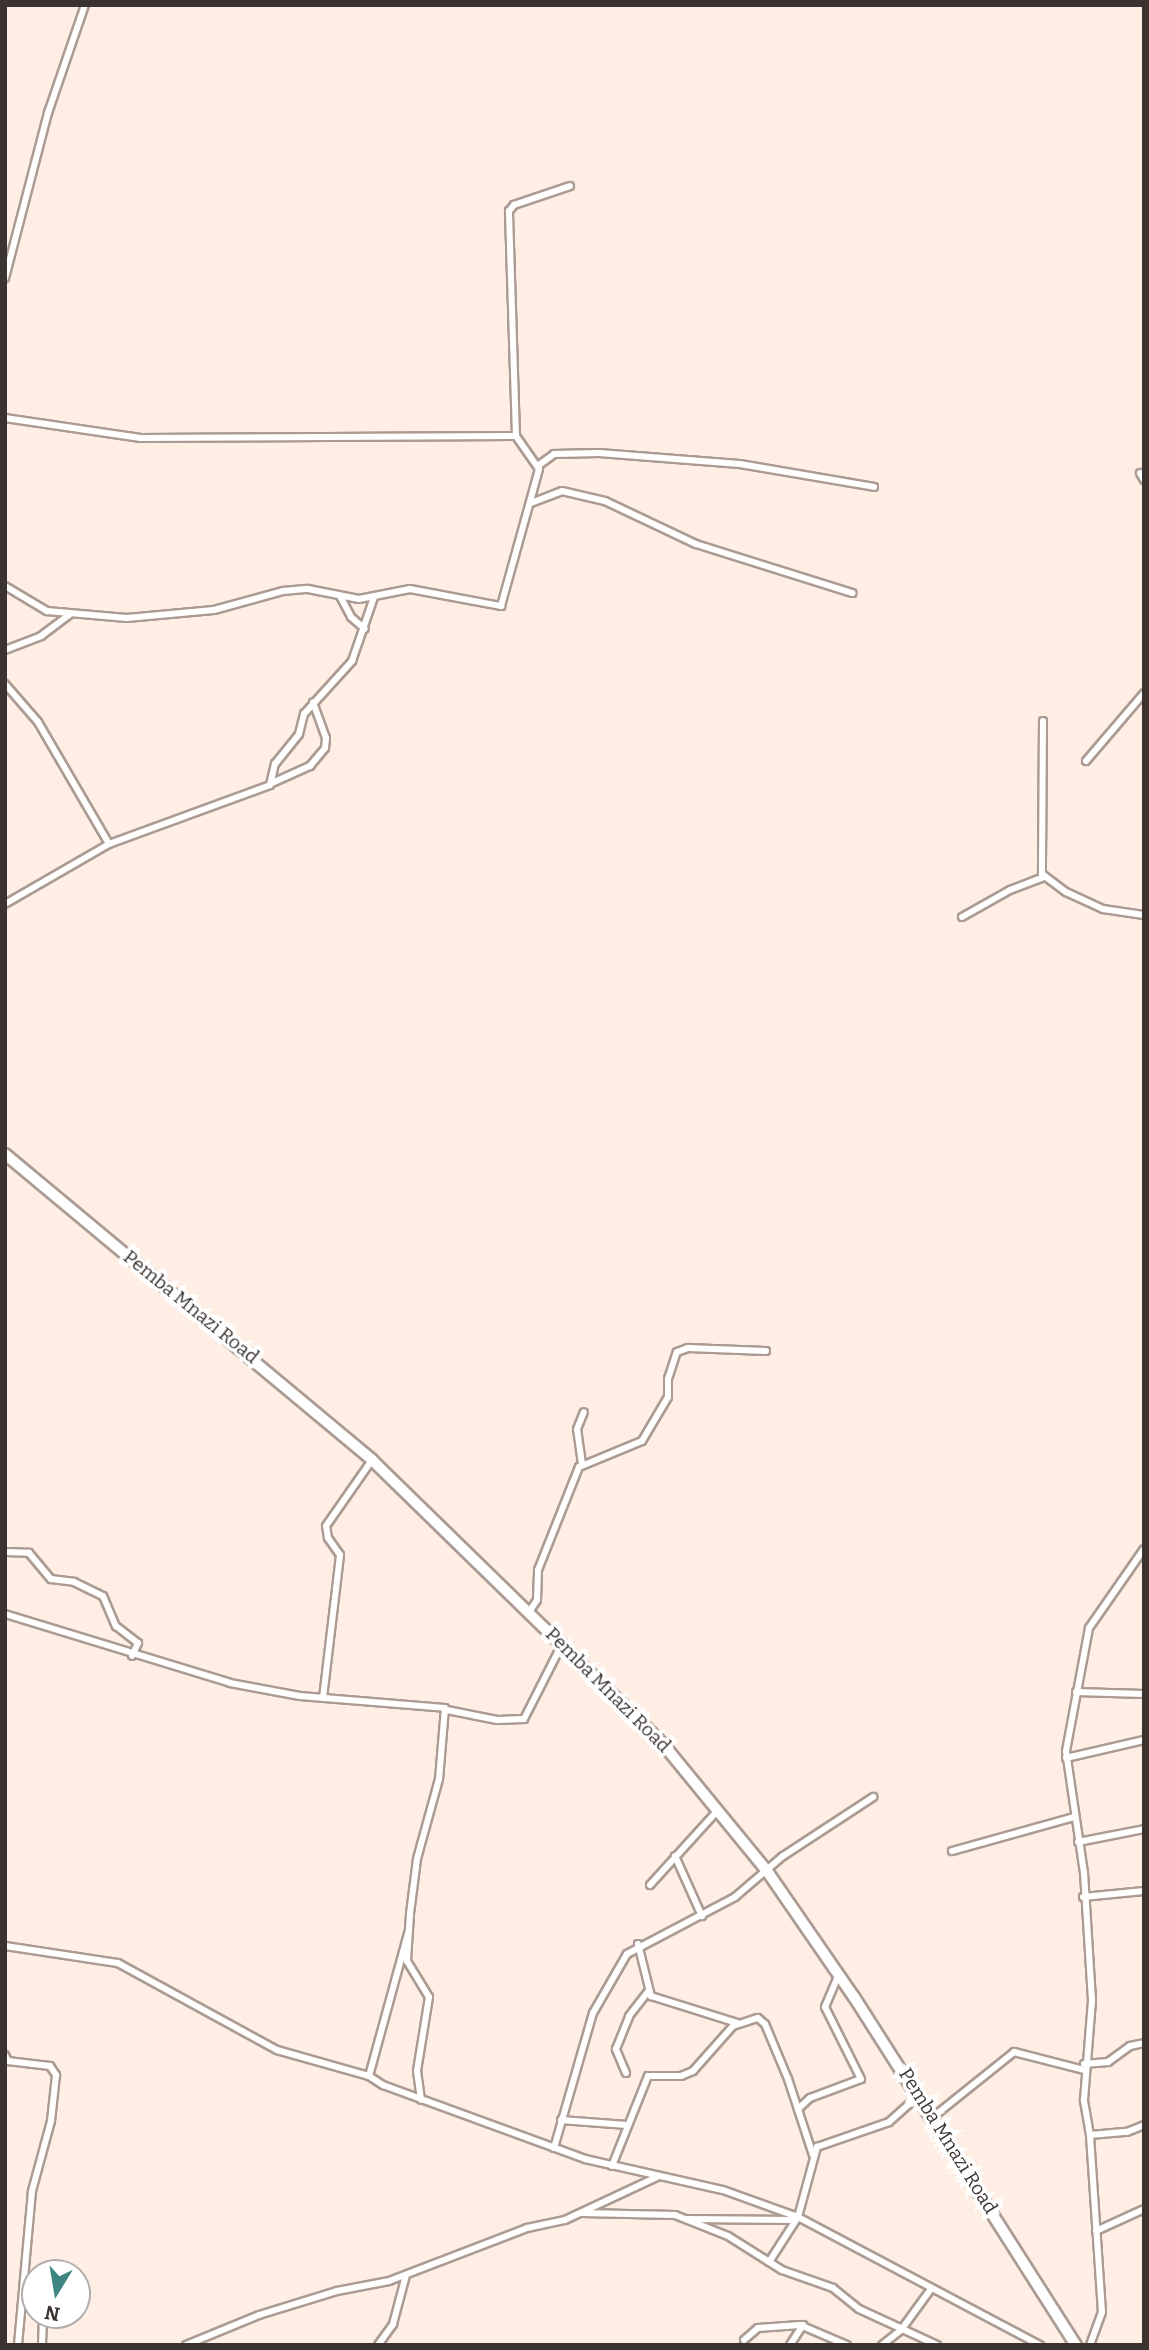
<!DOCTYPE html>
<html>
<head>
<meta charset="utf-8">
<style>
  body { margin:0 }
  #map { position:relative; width:1149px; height:2350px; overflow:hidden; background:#ffeee4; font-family:Bitter,serif }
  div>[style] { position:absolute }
  .roads { filter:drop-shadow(2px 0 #ab9b92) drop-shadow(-2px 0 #ab9b92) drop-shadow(0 2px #ab9b92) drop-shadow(0 -2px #ab9b92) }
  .street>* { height:6px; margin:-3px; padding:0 3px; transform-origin:3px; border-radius:3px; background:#fff }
  .secondary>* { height:10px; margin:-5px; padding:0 5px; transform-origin:5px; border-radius:5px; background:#fff }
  span { translate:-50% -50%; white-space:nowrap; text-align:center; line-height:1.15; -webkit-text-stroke:7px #fff; paint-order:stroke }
  .street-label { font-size:19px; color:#3a332f }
  .frame { position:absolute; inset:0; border:7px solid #3a332f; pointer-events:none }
  .north { position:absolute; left:21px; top:2259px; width:70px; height:70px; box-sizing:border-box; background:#fff; border:2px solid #b0adac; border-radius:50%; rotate:191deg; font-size:19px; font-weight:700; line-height:28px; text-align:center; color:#3a332f }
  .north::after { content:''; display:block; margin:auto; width:24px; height:32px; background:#3e8681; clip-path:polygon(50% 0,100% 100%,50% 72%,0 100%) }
</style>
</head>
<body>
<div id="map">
  <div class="roads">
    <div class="street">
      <div style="left:5px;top:278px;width:171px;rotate:-75.4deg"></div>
      <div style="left:48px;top:113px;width:114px;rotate:-71.1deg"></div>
      <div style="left:5px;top:418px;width:137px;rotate:8.4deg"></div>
      <div style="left:141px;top:438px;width:375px;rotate:-0.3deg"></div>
      <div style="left:539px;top:465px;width:19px;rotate:-36deg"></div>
      <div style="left:554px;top:454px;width:45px;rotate:-1.3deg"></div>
      <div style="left:599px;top:453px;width:141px;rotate:4.5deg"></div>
      <div style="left:740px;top:464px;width:136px;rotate:9.7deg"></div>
      <div style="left:1140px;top:473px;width:8px;rotate:60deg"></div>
      <div style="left:531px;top:503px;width:33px;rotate:-21deg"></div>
      <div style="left:562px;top:491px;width:44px;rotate:13.1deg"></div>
      <div style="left:605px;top:501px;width:101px;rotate:25.3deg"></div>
      <div style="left:696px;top:544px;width:164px;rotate:17.4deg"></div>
      <div style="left:5px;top:586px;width:49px;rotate:30.8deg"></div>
      <div style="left:47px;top:611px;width:80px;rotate:5deg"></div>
      <div style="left:127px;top:618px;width:87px;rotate:-5.3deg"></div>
      <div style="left:214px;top:610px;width:72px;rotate:-15.4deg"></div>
      <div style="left:283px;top:591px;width:25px;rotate:-5deg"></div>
      <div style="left:308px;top:589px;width:52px;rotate:11.1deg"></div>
      <div style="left:359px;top:599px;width:52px;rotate:-11.1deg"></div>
      <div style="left:410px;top:589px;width:93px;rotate:10.6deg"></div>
      <div style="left:501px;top:606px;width:142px;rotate:-74.5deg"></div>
      <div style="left:539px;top:469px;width:40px;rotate:-124.9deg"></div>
      <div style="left:516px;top:436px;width:225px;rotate:-91.8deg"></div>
      <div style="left:509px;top:211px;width:8px;rotate:-50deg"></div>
      <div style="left:514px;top:205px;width:59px;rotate:-18.7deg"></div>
      <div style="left:340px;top:596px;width:24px;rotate:62deg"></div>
      <div style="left:351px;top:617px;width:18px;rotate:41deg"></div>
      <div style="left:5px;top:650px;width:39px;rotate:-21deg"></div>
      <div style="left:41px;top:636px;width:36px;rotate:-37deg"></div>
      <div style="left:5px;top:684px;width:50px;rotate:49deg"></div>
      <div style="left:38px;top:722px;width:141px;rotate:59.8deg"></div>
      <div style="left:1043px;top:721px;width:153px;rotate:90.4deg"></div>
      <div style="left:1042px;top:874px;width:30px;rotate:37deg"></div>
      <div style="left:1066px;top:892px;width:41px;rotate:24.7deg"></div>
      <div style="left:1103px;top:909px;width:41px;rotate:8.3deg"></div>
      <div style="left:1086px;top:761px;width:89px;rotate:-49.5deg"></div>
      <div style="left:272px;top:783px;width:42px;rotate:-24.1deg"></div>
      <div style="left:310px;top:766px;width:23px;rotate:-50deg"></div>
      <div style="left:325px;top:748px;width:10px;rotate:-84deg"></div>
      <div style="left:326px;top:738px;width:38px;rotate:-110deg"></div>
      <div style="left:5px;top:904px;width:120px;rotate:-30deg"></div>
      <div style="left:109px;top:844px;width:171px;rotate:-20.1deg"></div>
      <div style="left:270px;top:785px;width:22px;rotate:-77deg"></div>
      <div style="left:275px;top:764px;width:38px;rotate:-51deg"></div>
      <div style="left:299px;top:734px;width:21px;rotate:-76deg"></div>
      <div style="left:304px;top:714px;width:72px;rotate:-47.8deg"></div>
      <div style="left:352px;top:661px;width:68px;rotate:-71deg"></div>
      <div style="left:962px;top:917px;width:55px;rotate:-29.4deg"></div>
      <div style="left:1010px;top:890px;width:36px;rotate:-21deg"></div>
      <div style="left:582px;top:1464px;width:35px;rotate:-98deg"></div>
      <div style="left:577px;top:1429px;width:18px;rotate:-68deg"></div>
      <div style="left:5px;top:1552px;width:24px;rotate:2deg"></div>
      <div style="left:29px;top:1553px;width:34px;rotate:50deg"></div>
      <div style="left:51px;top:1579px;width:23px;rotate:7deg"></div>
      <div style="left:74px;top:1582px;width:32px;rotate:26deg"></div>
      <div style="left:103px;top:1596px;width:33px;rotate:67deg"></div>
      <div style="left:116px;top:1626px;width:28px;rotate:38deg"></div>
      <div style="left:138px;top:1643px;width:14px;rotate:115deg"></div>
      <div style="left:529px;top:1612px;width:14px;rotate:-56deg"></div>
      <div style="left:537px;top:1600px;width:30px;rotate:-88deg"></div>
      <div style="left:538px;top:1570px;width:111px;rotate:-68.3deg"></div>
      <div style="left:579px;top:1467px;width:68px;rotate:-22.4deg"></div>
      <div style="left:642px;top:1441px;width:51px;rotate:-59.4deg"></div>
      <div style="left:668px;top:1397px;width:18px;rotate:-90deg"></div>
      <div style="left:668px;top:1379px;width:28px;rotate:-72deg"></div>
      <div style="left:677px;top:1352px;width:12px;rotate:-20deg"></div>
      <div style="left:688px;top:1348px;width:78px;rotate:2.2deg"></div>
      <div style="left:5px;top:1614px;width:235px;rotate:17deg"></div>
      <div style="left:230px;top:1683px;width:71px;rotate:10.5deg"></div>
      <div style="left:300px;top:1696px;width:145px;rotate:4.7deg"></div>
      <div style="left:445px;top:1708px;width:71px;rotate:94.8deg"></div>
      <div style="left:439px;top:1779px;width:83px;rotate:105.4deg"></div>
      <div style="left:417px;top:1859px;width:55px;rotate:97.3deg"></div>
      <div style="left:410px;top:1914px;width:47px;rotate:93.7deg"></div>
      <div style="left:407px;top:1961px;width:42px;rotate:58.6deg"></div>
      <div style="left:429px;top:1997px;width:75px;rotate:99.2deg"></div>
      <div style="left:417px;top:2071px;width:29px;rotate:82deg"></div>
      <div style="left:1076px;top:1692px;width:68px;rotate:1.7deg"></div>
      <div style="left:323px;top:1698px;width:144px;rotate:-83.2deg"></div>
      <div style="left:340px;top:1555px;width:21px;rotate:-125deg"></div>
      <div style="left:328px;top:1538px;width:12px;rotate:-99deg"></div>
      <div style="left:326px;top:1526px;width:80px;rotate:-55.1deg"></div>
      <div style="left:447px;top:1710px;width:51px;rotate:11.3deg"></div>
      <div style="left:497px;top:1720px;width:27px;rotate:-2deg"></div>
      <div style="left:524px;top:1719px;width:86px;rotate:-63.1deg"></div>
      <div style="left:1066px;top:1758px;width:80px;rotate:-13deg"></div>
      <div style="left:1078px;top:1842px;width:67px;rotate:-11.1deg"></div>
      <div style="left:952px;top:1851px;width:127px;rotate:-15.6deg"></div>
      <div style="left:675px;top:1856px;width:66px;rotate:65.8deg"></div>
      <div style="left:650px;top:1885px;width:100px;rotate:-47.8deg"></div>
      <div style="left:1083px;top:1897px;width:61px;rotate:-5.6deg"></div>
      <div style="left:638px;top:1944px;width:54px;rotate:76deg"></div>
      <div style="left:651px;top:1996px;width:90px;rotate:17.4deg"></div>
      <div style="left:5px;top:1946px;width:114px;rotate:8.6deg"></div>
      <div style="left:118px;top:1963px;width:181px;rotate:28.7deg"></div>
      <div style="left:277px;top:2050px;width:96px;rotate:15.8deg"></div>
      <div style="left:369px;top:2076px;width:17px;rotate:33deg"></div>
      <div style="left:383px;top:2085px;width:215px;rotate:20.1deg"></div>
      <div style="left:585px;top:2159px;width:141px;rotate:12.7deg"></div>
      <div style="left:723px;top:2190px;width:80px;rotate:19.8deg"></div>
      <div style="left:798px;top:2217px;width:274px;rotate:27.9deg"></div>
      <div style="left:5px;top:2055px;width:7px;rotate:63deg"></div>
      <div style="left:8px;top:2061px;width:42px;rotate:6.8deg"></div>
      <div style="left:50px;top:2066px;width:11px;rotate:56deg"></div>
      <div style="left:56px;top:2075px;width:46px;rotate:96.2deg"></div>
      <div style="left:51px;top:2121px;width:73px;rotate:105.2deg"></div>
      <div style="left:32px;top:2191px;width:155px;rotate:95.2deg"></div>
      <div style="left:1084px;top:2064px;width:24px;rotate:-5deg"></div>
      <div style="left:1108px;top:2062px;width:27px;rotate:-36deg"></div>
      <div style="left:1130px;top:2046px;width:14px;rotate:-12deg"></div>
      <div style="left:626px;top:2073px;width:26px;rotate:-113deg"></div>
      <div style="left:616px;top:2049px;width:35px;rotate:-68deg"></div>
      <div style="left:629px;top:2016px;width:31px;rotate:-52deg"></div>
      <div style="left:369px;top:2076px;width:148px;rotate:-74.7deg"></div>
      <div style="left:798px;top:2109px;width:16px;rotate:-43deg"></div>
      <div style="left:810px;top:2098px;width:54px;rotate:-20.4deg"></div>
      <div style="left:861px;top:2079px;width:80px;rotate:-116.6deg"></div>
      <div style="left:825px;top:2007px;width:33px;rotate:-67deg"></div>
      <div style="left:933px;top:2117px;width:104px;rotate:-38.7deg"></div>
      <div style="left:1014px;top:2052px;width:72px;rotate:14.4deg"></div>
      <div style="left:561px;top:2120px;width:66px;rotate:4.3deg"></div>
      <div style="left:1090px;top:2135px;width:37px;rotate:-5deg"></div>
      <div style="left:1127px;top:2132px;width:18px;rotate:-22deg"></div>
      <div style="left:554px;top:2148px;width:141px;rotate:-73.9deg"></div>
      <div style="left:593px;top:2013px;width:68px;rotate:-60deg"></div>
      <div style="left:627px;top:1954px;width:122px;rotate:-27.8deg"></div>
      <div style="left:735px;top:1897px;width:63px;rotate:-40.5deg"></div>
      <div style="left:783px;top:1856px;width:108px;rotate:-33.2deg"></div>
      <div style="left:612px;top:2166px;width:97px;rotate:-68.2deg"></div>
      <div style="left:648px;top:2076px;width:33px"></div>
      <div style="left:681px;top:2076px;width:13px;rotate:-23deg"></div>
      <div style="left:693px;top:2071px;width:60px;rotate:-48.4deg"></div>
      <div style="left:733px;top:2026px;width:26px;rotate:-18deg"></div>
      <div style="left:758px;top:2018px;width:9px;rotate:41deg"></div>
      <div style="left:765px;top:2024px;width:60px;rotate:67.3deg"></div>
      <div style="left:788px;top:2079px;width:80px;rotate:71.8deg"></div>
      <div style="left:582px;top:2213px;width:93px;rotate:1.2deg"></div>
      <div style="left:675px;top:2215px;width:57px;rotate:21.6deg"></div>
      <div style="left:728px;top:2236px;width:64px;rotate:32.2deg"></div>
      <div style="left:782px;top:2270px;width:54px;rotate:19.4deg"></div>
      <div style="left:833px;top:2288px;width:33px;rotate:39deg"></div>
      <div style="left:859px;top:2309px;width:86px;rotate:24.8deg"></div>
      <div style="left:688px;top:2219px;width:107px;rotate:0.5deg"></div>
      <div style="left:1096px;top:2231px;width:53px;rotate:-24.6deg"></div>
      <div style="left:769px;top:2262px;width:54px;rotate:-57.2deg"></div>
      <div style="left:798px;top:2217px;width:73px;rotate:-74.8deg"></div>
      <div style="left:817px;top:2147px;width:76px;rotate:-19.1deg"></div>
      <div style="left:889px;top:2122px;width:39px;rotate:-42deg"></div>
      <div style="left:26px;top:2280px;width:13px;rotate:45deg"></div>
      <div style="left:744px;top:2340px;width:18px;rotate:-41deg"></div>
      <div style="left:758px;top:2328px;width:42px;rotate:-4.1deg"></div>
      <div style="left:800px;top:2325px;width:51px;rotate:23.1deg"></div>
      <div style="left:42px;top:2345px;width:30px;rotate:-88deg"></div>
      <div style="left:186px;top:2345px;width:79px;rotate:-22.3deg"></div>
      <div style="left:259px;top:2315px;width:82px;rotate:-17.1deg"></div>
      <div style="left:337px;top:2291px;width:53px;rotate:-10.9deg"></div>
      <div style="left:389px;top:2281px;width:148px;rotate:-21deg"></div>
      <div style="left:527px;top:2228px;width:39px;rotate:-12deg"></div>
      <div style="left:565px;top:2220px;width:102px;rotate:-25.1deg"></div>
      <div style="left:378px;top:2345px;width:26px;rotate:-54deg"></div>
      <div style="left:393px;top:2324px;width:51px;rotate:-75.1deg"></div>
      <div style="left:790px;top:2345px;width:24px;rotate:-57deg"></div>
      <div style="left:882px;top:2345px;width:24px;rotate:-38deg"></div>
      <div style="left:901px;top:2330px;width:51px;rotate:-53.8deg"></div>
      <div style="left:1090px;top:2345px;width:35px;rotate:-70deg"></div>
      <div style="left:1102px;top:2312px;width:177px;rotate:-93.9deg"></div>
      <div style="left:1090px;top:2135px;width:36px;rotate:-100deg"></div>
      <div style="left:1084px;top:2100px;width:100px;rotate:-85.4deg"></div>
      <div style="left:1092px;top:2000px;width:127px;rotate:-93.6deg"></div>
      <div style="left:1084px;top:1873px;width:123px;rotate:-98.4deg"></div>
      <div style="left:1066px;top:1751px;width:125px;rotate:-79.4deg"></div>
      <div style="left:1089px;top:1628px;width:96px;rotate:-55.2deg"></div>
    </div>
    <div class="secondary">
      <div style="left:5px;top:1154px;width:478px;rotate:39.8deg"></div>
      <div style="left:372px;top:1460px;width:407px;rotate:44.3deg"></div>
      <div style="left:663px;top:1744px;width:164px;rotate:50.7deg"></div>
      <div style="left:767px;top:1871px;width:153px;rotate:55.4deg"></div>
      <div style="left:854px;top:1997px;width:413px;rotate:57.5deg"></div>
    </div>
  </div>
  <div class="street-label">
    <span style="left:191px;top:1307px;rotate:39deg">Pemba Mnazi Road</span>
    <span style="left:608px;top:1690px;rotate:45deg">Pemba Mnazi Road</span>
    <span style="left:948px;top:2141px;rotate:58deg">Pemba Mnazi Road</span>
  </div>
  <div class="frame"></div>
  <div class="north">N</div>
</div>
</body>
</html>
